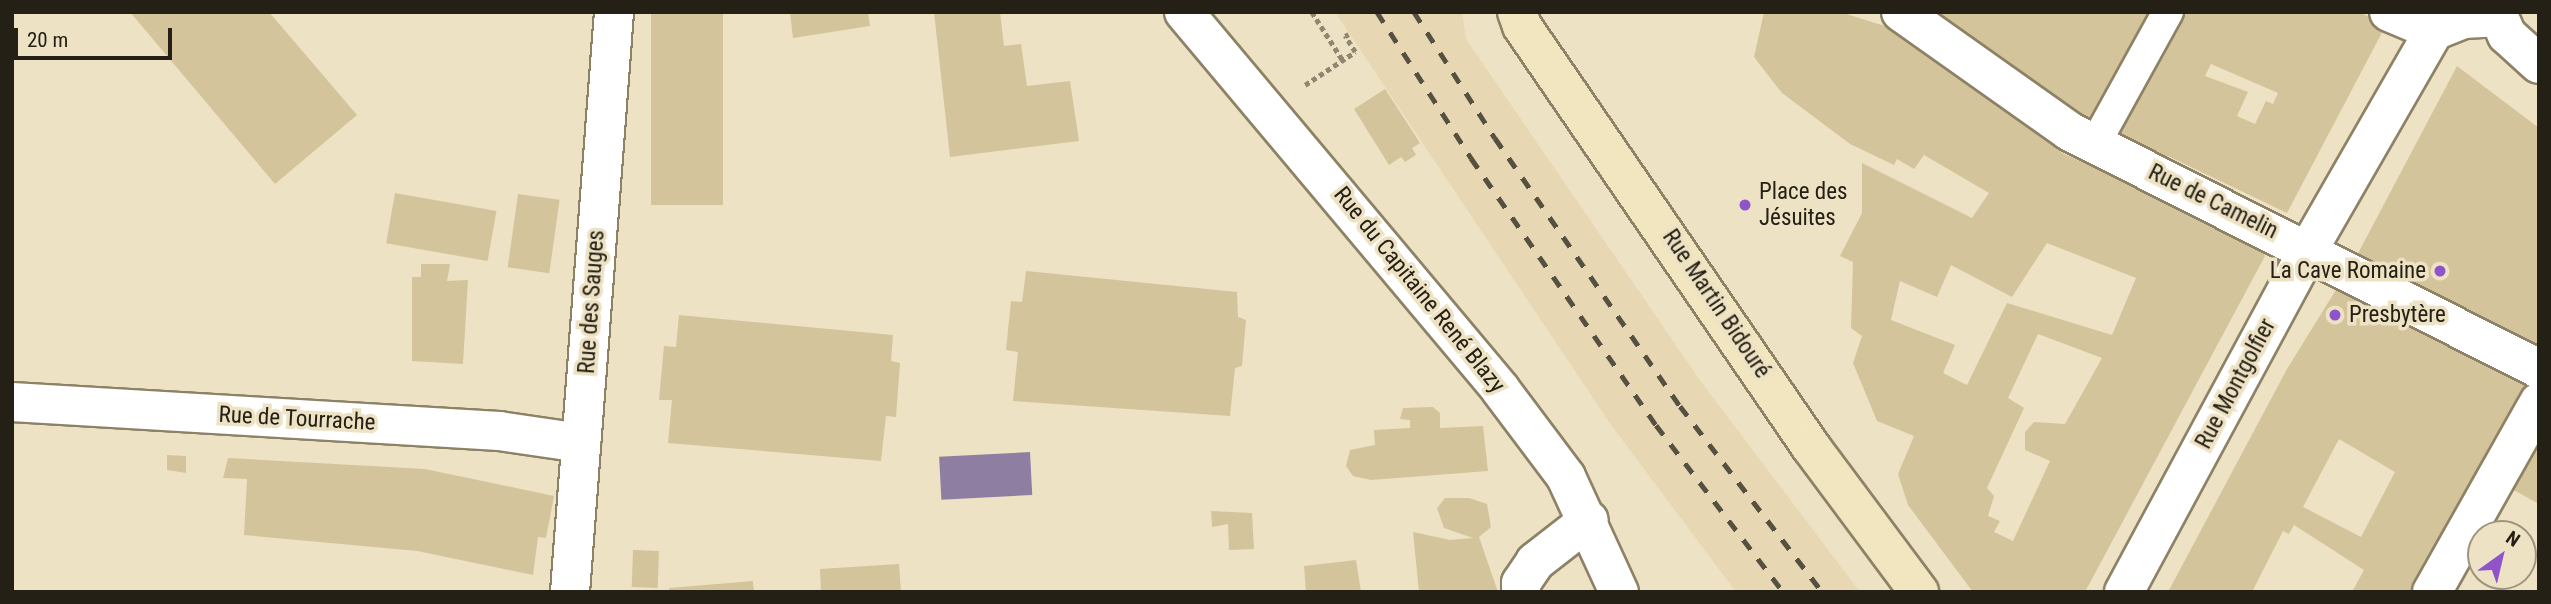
<!DOCTYPE html>
<html>
<head>
<meta charset="utf-8">
<style>
  body { margin:0 }
  #map { position:relative; width:2551px; height:604px; overflow:hidden; background:#eee2c4; font-family:"Roboto Condensed",sans-serif }
  div>[style] { position:absolute }
  .built>* { inset:0; background:#e7d8b3 }
  .water>* { inset:0; background:#8d7ea2; transform-origin:0 0 }
  .building>* { inset:0; background:#d4c49b; transform-origin:0 0 }
  .path>* { height:4.5px; margin-top:-2.25px; transform-origin:0; background:repeating-linear-gradient(90deg,#908772 0 5px,transparent 0 8.5px) }
  .roads { filter:drop-shadow(2px 0 #8d8266) drop-shadow(-2px 0 #8d8266) drop-shadow(0 2px #8d8266) drop-shadow(0 -2px #8d8266) }
  .service>* { height:30px; margin:-15px; padding:0 15px; transform-origin:15px; border-radius:15px; background:#fff }
  .minor>* { height:38px; margin:-19px; padding:0 19px; transform-origin:19px; border-radius:19px; background:#fff }
  .tertiary>* { height:38px; margin:-19px; padding:0 19px; transform-origin:19px; border-radius:19px; background:#fff }
  .secondary>* { height:38px; margin:-19px; padding:0 19px; transform-origin:19px; border-radius:19px; background:#f2e6c0 }
  .rail>* { height:5px; margin-top:-2.5px; transform-origin:0; background:repeating-linear-gradient(90deg,#565040 0 12px,transparent 0 24px) }
  .dots>* { width:19px; height:19px; translate:-50% -50%; box-sizing:border-box; border:4px solid #eee2c4; border-radius:50% }
  span { translate:-50% -50%; white-space:nowrap; text-align:center; line-height:1.15; -webkit-text-stroke:7px #eee2c4; paint-order:stroke }
  .poi-label { font-size:23px; color:#252015 }
  .left { translate:0 -50%; text-align:left }
  .right { translate:-100% -50%; text-align:right }
  .street-label { font-size:23px; color:#252015 }
  .frame { position:absolute; inset:0; border:14px solid #252015; pointer-events:none }
  .north { position:absolute; left:2467px; top:520px; width:70px; height:70px; box-sizing:border-box; background:#eee2c4; border:2px solid #9e947e; border-radius:50%; rotate:34deg; font-size:19px; font-weight:700; line-height:28px; text-align:center; color:#252015 }
  .north::after { content:''; display:block; margin:auto; width:24px; height:32px; background:#8f53ca; clip-path:polygon(50% 0,100% 100%,50% 72%,0 100%) }
  .scale { position:absolute; left:14px; top:28px; width:158px; height:32px; box-sizing:border-box; border:4px solid #252015; border-top:0; padding-left:9px; font-size:21px; line-height:24px; white-space:nowrap; color:#252015; -webkit-text-stroke:5px #eee2c4; paint-order:stroke }
</style>
</head>
<body>
<div id="map">
  <div class="built">
    <div style="clip-path:polygon(1335px 12px,1462px 12px,1466px 39px,1699px 379px,1860px 592px,1736px 592px,1609px 422px)"></div>
  </div>
  <div class="water">
    <div style="left:1030px;top:452px;width:43px;height:91px;rotate:87deg"></div>
  </div>
  <div class="building">
    <div style="clip-path:polygon(130px 12px,269px 12px,357px 115px,275px 184px)"></div>
    <div style="left:651px;top:12px;width:72px;height:193px"></div>
    <div style="clip-path:polygon(790px 12px,868px 12px,870px 26px,793px 38px)"></div>
    <div style="clip-path:polygon(934px 12px,1000px 12px,1004px 46px,1021px 44px,1027px 86px,1070px 81px,1079px 141px,950px 157px)"></div>
    <div style="clip-path:polygon(evenodd,1764px 12px,1840px 12px,1888px 27px,2064px 154px,2257px 240px,2265px 256px,2085px 592px,1973px 592px,1908px 505px,1898px 474px,1914px 436px,1877px 421px,1853px 363px,1862px 336px,1851px 328px,1853px 262px,1840px 256px,1862px 213px,1862px 163px,1972px 218px,1989px 193px,1924px 155px,1914px 169px,1897px 159px,1894px 165px,1850px 144px,1782px 93px,1754px 57px,1764px 12px,2047px 243px,2136px 278px,2112px 335px,2007px 303px,1967px 385px,1943px 373px,1955px 345px,1891px 320px,1900px 281px,1937px 297px,1951px 265px,2012px 297px,2047px 243px,1764px 12px,2038px 334px,2102px 358px,2065px 424px,2034px 422px,2025px 432px,2025px 450px,2050px 461px,2013px 541px,1994px 532px,2000px 521px,1988px 516px,1994px 496px,1987px 488px,2024px 408px,2008px 398px,2038px 334px)"></div>
    <div style="clip-path:polygon(1929px 12px,2149px 12px,2090px 133px,1959px 29px)"></div>
    <div style="clip-path:polygon(evenodd,2180px 12px,2357px 12px,2387px 23px,2287px 213px,2168px 156px,2163px 167px,2110px 142px,2180px 12px,2211px 64px,2278px 93px,2273px 104px,2266px 101px,2255px 124px,2237px 116px,2248px 92px,2205px 76px,2211px 64px)"></div>
    <div style="clip-path:polygon(2457px 66px,2539px 128px,2539px 359px,2354px 261px)"></div>
    <div style="clip-path:polygon(1385px 89px,1420px 143px,1412px 148px,1416px 155px,1405px 162px,1401px 157px,1389px 165px,1354px 109px)"></div>
    <div style="left:395px;top:193px;width:103px;height:51px;rotate:10deg"></div>
    <div style="left:518px;top:194px;width:42px;height:74px;rotate:8deg"></div>
    <div style="clip-path:polygon(421px 264px,450px 264px,447px 281px,468px 280px,463px 364px,412px 361px,412px 277px,421px 277px)"></div>
    <div style="clip-path:polygon(1026px 271px,1237px 292px,1238px 317px,1246px 320px,1242px 366px,1235px 368px,1230px 416px,1013px 401px,1018px 352px,1006px 350px,1011px 301px,1022px 302px)"></div>
    <div style="clip-path:polygon(evenodd,2342px 280px,2534px 382px,2419px 592px,2352px 592px,2364px 570px,2294px 525px,2289px 534px,2283px 531px,2252px 592px,2168px 592px,2287px 369px,2342px 280px,2339px 439px,2395px 472px,2361px 537px,2303px 507px,2339px 439px)"></div>
    <div style="clip-path:polygon(679px 315px,893px 335px,891px 361px,900px 363px,896px 417px,886px 416px,881px 461px,668px 443px,672px 400px,659px 400px,664px 346px,676px 347px)"></div>
    <div style="clip-path:polygon(1433px 407px,1440px 413px,1440px 428px,1483px 426px,1488px 471px,1371px 480px,1353px 476px,1346px 466px,1350px 450px,1375px 445px,1374px 430px,1410px 428px,1410px 420px,1400px 419px,1403px 408px)"></div>
    <div style="clip-path:polygon(2539px 443px,2539px 504px,2510px 488px)"></div>
    <div style="clip-path:polygon(167px 455px,186px 456px,186px 473px,167px 470px)"></div>
    <div style="clip-path:polygon(228px 458px,425px 469px,554px 496px,546px 538px,538px 537px,533px 575px,417px 551px,244px 535px,247px 479px,223px 478px)"></div>
    <div style="clip-path:polygon(1445px 498px,1469px 498px,1487px 504px,1491px 527px,1479px 537px,1498px 592px,1419px 592px,1413px 532px,1450px 540px,1473px 538px,1444px 528px,1437px 508px)"></div>
    <div style="clip-path:polygon(1211px 511px,1252px 513px,1254px 549px,1229px 550px,1228px 524px,1212px 527px)"></div>
    <div style="left:633px;top:550px;width:26px;height:37px;rotate:2deg"></div>
    <div style="clip-path:polygon(1356px 560px,1361px 592px,1306px 592px,1304px 566px)"></div>
    <div style="clip-path:polygon(899px 564px,901px 592px,821px 592px,820px 569px)"></div>
    <div style="clip-path:polygon(753px 581px,754px 592px,669px 592px,669px 588px)"></div>
  </div>
  <div class="path">
    <div style="left:1312px;top:12px;width:56px;rotate:57.4deg"></div>
    <div style="left:1305px;top:85px;width:60px;rotate:-33.4deg"></div>
    <div style="left:1355px;top:52px;width:19px;rotate:-122deg"></div>
    <div style="left:1345px;top:36px;width:4px;rotate:-27deg"></div>
  </div>
  <div class="roads">
    <div class="service">
      <div style="left:2095px;top:144px;width:151px;rotate:-61.1deg"></div>
    </div>
    <div class="minor">
      <div style="left:1901px;top:12px;width:206px;rotate:35.3deg"></div>
      <div style="left:2069px;top:131px;width:527px;rotate:26.86deg"></div>
      <div style="left:2389px;top:12px;width:49px;rotate:22.9deg"></div>
      <div style="left:2434px;top:31px;width:31px;rotate:-22deg"></div>
      <div style="left:2463px;top:19px;width:35px;rotate:-3deg"></div>
      <div style="left:2497px;top:12px;width:25px;rotate:67deg"></div>
      <div style="left:2507px;top:35px;width:43px;rotate:42.2deg"></div>
      <div style="left:12px;top:402px;width:488px;rotate:3.4deg"></div>
      <div style="left:499px;top:431px;width:83px;rotate:8.3deg"></div>
      <div style="left:570px;top:592px;width:582px;rotate:-85.66deg"></div>
      <div style="left:1521px;top:592px;width:9px;rotate:-90deg"></div>
      <div style="left:1521px;top:583px;width:25px;rotate:-56deg"></div>
      <div style="left:1535px;top:562px;width:68px;rotate:-37.9deg"></div>
      <div style="left:2124px;top:592px;width:388px;rotate:-61.7deg"></div>
      <div style="left:2308px;top:250px;width:253px;rotate:-60.1deg"></div>
      <div style="left:2432px;top:592px;width:218px;rotate:-60.6deg"></div>
    </div>
    <div class="tertiary">
      <div style="left:1184px;top:12px;width:492px;rotate:50deg"></div>
      <div style="left:1500px;top:389px;width:110px;rotate:53.1deg"></div>
      <div style="left:1566px;top:477px;width:127px;rotate:65.3deg"></div>
    </div>
    <div class="secondary">
      <div style="left:1517px;top:12px;width:15px;rotate:70deg"></div>
      <div style="left:1522px;top:26px;width:511px;rotate:55.53deg"></div>
      <div style="left:1811px;top:447px;width:181px;rotate:53.3deg"></div>
    </div>
  </div>
  <div class="rail">
    <div style="left:1377px;top:12px;width:174px;rotate:57.2deg"></div>
    <div style="left:1471px;top:158px;width:325px;rotate:55.3deg"></div>
    <div style="left:1656px;top:425px;width:210px;rotate:52.7deg"></div>
    <div style="left:1414px;top:12px;width:150px;rotate:57.3deg"></div>
    <div style="left:1495px;top:138px;width:326px;rotate:55.4deg"></div>
    <div style="left:1680px;top:406px;width:234px;rotate:52.6deg"></div>
  </div>
  <div class="dots">
    <div style="left:1745px;top:205px;background:#8f53ca"></div>
    <div style="left:2440px;top:271px;background:#8f53ca"></div>
    <div style="left:2335px;top:315px;background:#8f53ca"></div>
  </div>
  <div class="poi-label">
    <span class="left" style="left:1759px;top:205px">Place des<br>Jésuites</span>
    <span class="right" style="left:2426px;top:271px">La Cave Romaine</span>
    <span class="left" style="left:2349px;top:315px">Presbytère</span>
  </div>
  <div class="street-label">
    <span style="left:2213px;top:202px;rotate:26deg">Rue de Camelin</span>
    <span style="left:1419px;top:290px;rotate:51deg">Rue du Capitaine René Blazy</span>
    <span style="left:592px;top:302px;rotate:-86deg">Rue des Sauges</span>
    <span style="left:1716px;top:304px;rotate:56deg">Rue Martin Bidouré</span>
    <span style="left:2236px;top:384px;rotate:-62deg">Rue Montgolfier</span>
    <span style="left:297px;top:419px;rotate:3deg">Rue de Tourrache</span>
  </div>
  <div class="frame"></div>
  <div class="north">N</div>
  <div class="scale">20 m</div>
</div>
</body>
</html>
